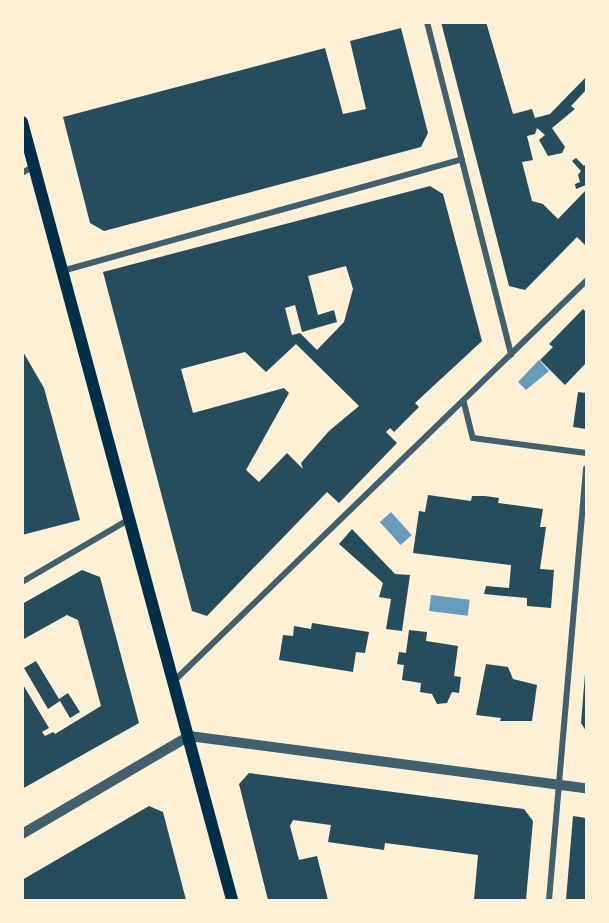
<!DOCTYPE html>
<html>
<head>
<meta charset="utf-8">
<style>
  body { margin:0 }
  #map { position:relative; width:609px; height:923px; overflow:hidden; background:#fdf0d5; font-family:Jost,sans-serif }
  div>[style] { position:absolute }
  .water>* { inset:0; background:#669bbc; transform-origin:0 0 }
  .building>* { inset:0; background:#264d5e }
  .minor>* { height:6px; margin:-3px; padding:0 3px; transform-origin:3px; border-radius:3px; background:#3f606c }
  .tertiary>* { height:10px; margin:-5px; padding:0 5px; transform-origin:5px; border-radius:5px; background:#3f606c }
  .secondary>* { height:12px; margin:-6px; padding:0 6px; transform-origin:6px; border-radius:6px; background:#003049 }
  span { translate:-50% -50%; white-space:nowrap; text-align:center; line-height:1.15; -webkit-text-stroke:6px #fdf0d5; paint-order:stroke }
  .frame { position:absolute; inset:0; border:24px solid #fdf0d5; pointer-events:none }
</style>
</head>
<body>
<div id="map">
  <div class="water">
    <div style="clip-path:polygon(539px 360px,549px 371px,526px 390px,518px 382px)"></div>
    <div style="left:391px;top:512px;width:31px;height:15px;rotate:48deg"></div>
    <div style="left:431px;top:595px;width:39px;height:16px;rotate:7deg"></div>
  </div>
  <div class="building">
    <div style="clip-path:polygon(441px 22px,486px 22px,513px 114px,532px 109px,535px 118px,550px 114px,586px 77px,586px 90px,571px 106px,575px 109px,552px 128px,565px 147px,562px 153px,548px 156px,539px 140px,545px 135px,537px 128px,535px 134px,527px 136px,533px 160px,522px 162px,532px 201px,543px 204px,558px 219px,586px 190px,586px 246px,577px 237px,525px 290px,509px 286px)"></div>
    <div style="clip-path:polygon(401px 28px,428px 133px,421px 147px,104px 231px,90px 223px,63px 117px,325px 48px,343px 114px,366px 109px,350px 41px)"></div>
    <div style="clip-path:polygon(576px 158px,584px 166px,586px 163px,586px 185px,576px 189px,575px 184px,580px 182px,578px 175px,581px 171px,572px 161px)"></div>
    <div style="clip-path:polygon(evenodd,430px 186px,443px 194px,482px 341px,415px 403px,419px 407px,394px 432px,390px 428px,386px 432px,397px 443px,339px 503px,327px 492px,207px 616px,192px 611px,103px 272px,430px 186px,346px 266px,353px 289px,344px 322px,317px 350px,300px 333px,292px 335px,285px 308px,295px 305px,302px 332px,337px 322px,334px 310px,318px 315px,308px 276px,346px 266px,430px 186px,296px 344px,359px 406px,329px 431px,301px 463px,303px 469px,287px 453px,259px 482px,246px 470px,289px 393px,284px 388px,193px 413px,181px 369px,245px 352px,266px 372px,296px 344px)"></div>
    <div style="clip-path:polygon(583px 309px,586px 312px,586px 363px,565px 385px,540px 360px,553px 347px,549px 344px)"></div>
    <div style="clip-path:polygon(22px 350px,44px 388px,80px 520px,22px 535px)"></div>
    <div style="clip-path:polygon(578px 392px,586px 393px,586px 429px,573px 427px)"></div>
    <div style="clip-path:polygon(428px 495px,471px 501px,472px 496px,485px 496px,499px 498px,498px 503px,543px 509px,540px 527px,546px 527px,540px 569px,554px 570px,551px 608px,527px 606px,527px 598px,484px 594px,486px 586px,509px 588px,511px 565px,413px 553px,419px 511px,425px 512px)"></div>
    <div style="clip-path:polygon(352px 529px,395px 574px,410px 575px,402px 631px,386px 629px,391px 599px,379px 597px,383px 583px,339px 544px)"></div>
    <div style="clip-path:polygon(82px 570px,100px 577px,139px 723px,22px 789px,22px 683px,49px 728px,42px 732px,45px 736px,53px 732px,55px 734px,101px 706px,78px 620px,67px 615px,22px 640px,22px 604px)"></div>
    <div style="clip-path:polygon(312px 623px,369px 632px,365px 653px,356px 652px,353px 672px,279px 660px,283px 635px,293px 636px,294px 626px,311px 629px)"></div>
    <div style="clip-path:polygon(409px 630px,427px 632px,426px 641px,458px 646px,454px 676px,461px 677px,459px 693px,452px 692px,447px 703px,437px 704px,432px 694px,420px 692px,421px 683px,402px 680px,404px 665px,397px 664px,399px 652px,406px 653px)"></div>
    <div style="clip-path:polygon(36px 661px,59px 699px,68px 693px,80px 712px,70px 718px,60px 701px,48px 709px,24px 668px)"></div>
    <div style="clip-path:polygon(486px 664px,508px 667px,513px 679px,537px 685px,532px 721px,500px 721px,501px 718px,476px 715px)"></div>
    <div style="clip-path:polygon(585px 674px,586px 674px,586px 731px,581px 723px)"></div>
    <div style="clip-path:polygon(249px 773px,524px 809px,533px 821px,526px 900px,474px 900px,478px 855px,385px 843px,384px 850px,328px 842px,331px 825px,293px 820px,290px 826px,299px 860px,317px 856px,328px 900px,268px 900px,239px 784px)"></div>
    <div style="clip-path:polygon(149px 806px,163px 812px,186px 900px,22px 900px,22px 880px)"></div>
    <div style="clip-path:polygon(573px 816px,586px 818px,586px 900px,566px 900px)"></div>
  </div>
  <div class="minor">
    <div style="left:427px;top:22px;width:343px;rotate:75.8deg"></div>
    <div style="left:22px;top:173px;width:14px;rotate:-30deg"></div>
    <div style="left:62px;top:271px;width:415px;rotate:-15.6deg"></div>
    <div style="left:464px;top:403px;width:36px;rotate:76deg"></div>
    <div style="left:473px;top:438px;width:114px;rotate:7.6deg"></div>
    <div style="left:22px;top:582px;width:125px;rotate:-30.3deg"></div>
    <div style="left:174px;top:681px;width:574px;rotate:-44.15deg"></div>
    <div style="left:549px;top:900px;width:433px;rotate:-85.1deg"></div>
  </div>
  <div class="tertiary">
    <div style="left:22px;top:834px;width:194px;rotate:-30.4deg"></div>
    <div style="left:189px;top:736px;width:400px;rotate:7.5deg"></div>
  </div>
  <div class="secondary">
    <div style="left:22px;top:122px;width:806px;rotate:74.89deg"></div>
  </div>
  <div class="frame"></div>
</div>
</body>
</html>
